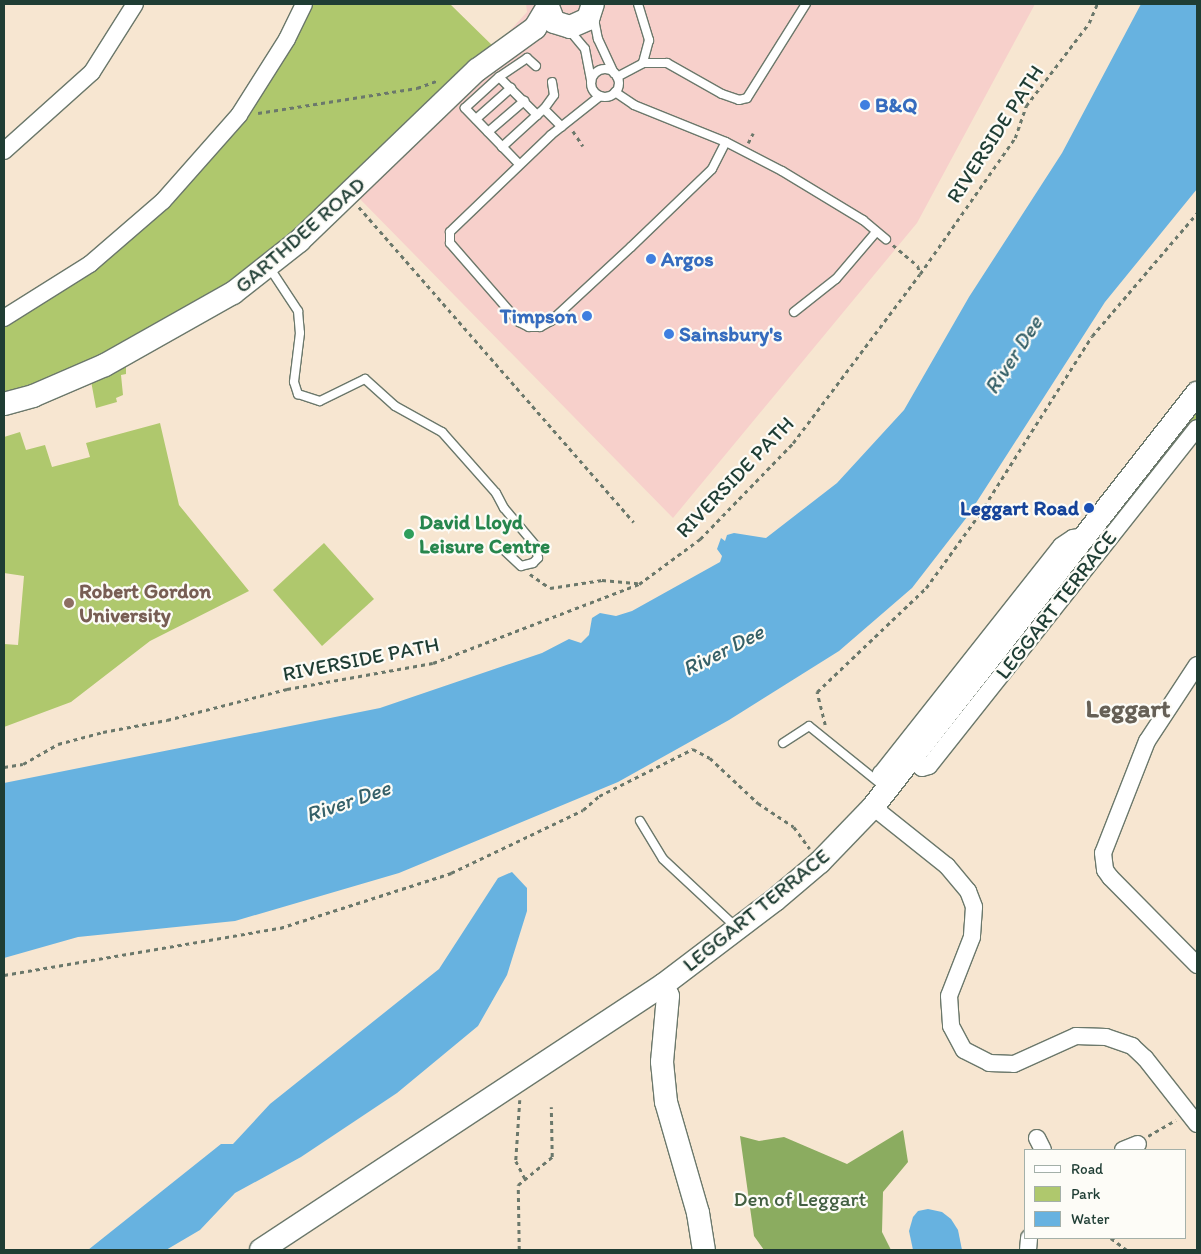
<!DOCTYPE html>
<html>
<head>
<meta charset="utf-8">
<style>
	body { margin:0 }
	#map { position:relative; width:1201px; height:1254px; overflow:hidden; background:#f7e6d1; font-family:Itim,sans-serif }
	div>[style] { position:absolute }
	.built>* { inset:0; background:#f7d0cb }
	.green>* { inset:0; background:#afc86d }
	.forest>* { inset:0; background:#8bac60 }
	.water>* { inset:0; background:#67b2e0 }
	.path>* { height:2.5px; margin-top:-1.25px; transform-origin:0; background:repeating-linear-gradient(90deg,#6b786b 0 4px,transparent 0 8px) }
	.roads { filter:drop-shadow(1px 0 #6b786b) drop-shadow(-1px 0 #6b786b) drop-shadow(0 1px #6b786b) drop-shadow(0 -1px #6b786b) }
	.lane>* { height:8px; margin:-4px; padding:0 4px; transform-origin:4px; border-radius:4px; background:#fff }
	.lane>.ring { margin:-4px; padding:0; box-sizing:content-box; background:none; border:8px solid #fff; border-radius:50% }
	.street>* { height:16px; margin:-8px; padding:0 8px; transform-origin:8px; border-radius:8px; background:#fff }
	.secondary>* { height:22px; margin:-11px; padding:0 11px; transform-origin:11px; border-radius:11px; background:#fff }
	.dots>* { width:14px; height:14px; translate:-50% -50%; box-sizing:border-box; border:2px solid #fdfcf7; border-radius:50% }
	span { translate:-50% -50%; white-space:nowrap; text-align:center; line-height:1.15; -webkit-text-stroke:4.5px #fdfcf7; paint-order:stroke }
	.shop-label { font-size:21px; color:#366cbe; font-weight:700 }
	.left { translate:0 -50%; text-align:left }
	.right { translate:-100% -50%; text-align:right }
	.street-label { font-size:21px; color:#1f3d34 }
	.transit-label { font-size:21px; color:#164399; font-weight:700 }
	.leisure-label { font-size:21px; color:#27864d; font-weight:700 }
	.education-label { font-size:21px; color:#785e54; font-weight:700 }
	.park-label { font-size:21px; color:#436042 }
	.water-label { font-size:22px; color:#356068; font-style:italic }
	.district-label { font-size:26px; color:#666056; font-weight:700 }
	.frame { position:absolute; inset:0; border:5px solid #1f3d34; pointer-events:none }
	.legend { position:absolute; left:1024px; top:1149px; width:162px; height:90px; box-sizing:border-box; background:#fdfcf7; border:1px solid #a4b0a9; margin:0; padding:6px 9px; list-style:none; font-size:15px; color:#1f3d34 }
	.legend li { display:flex; align-items:center; gap:10px; height:25px }
	.legend b { width:25px; border:1px solid #a4b0a9 }
</style>
</head>
<body>
<div id="map">
	<div class="built">
		<div style="clip-path:polygon(526px 4px,1035px 4px,917px 223px,673px 518px,358px 197px,527px 12px)"></div>
	</div>
	<div class="green">
		<div style="clip-path:polygon(304px 4px,450px 4px,500px 53px,233px 293px,4px 404px,4px 318px,62px 283px,212px 148px)"></div>
		<div style="clip-path:polygon(126px 365px,126px 374px,121px 375px,123px 395px,116px 398px,117px 402px,96px 408px,91px 381px)"></div>
		<div style="clip-path:polygon(1197px 410px,1197px 419px,929px 757px,925px 754px)"></div>
		<div style="clip-path:polygon(160px 423px,179px 505px,249px 591px,150px 641px,71px 702px,4px 727px,4px 644px,18px 645px,24px 576px,4px 573px,4px 437px,20px 432px,26px 450px,45px 445px,52px 467px,90px 457px,86px 443px)"></div>
		<div style="clip-path:polygon(324px 543px,374px 599px,322px 646px,273px 590px)"></div>
	</div>
	<div class="forest">
		<div style="clip-path:polygon(903px 1130px,908px 1162px,883px 1192px,882px 1232px,891px 1250px,764px 1250px,754px 1236px,740px 1136px,759px 1141px,784px 1137px,847px 1164px)"></div>
	</div>
	<div class="water">
		<div style="clip-path:polygon(1141px 4px,1197px 4px,1197px 189px,1105px 302px,967px 517px,912px 588px,839px 651px,729px 720px,618px 782px,399px 873px,235px 921px,78px 937px,4px 958px,4px 783px,380px 708px,542px 653px,569px 639px,581px 643px,589px 635px,592px 618px,600px 613px,616px 616px,632px 611px,720px 562px,722px 556px,717px 549px,721px 538px,725px 541px,727px 535px,734px 533px,766px 538px,837px 483px,904px 410px,969px 297px,1062px 153px)"></div>
		<div style="clip-path:polygon(512px 872px,527px 888px,527px 911px,507px 975px,478px 1026px,397px 1093px,301px 1157px,235px 1193px,200px 1230px,166px 1250px,88px 1250px,221px 1144px,233px 1144px,270px 1104px,439px 969px,498px 878px)"></div>
		<div style="clip-path:polygon(928px 1209px,942px 1212px,951px 1219px,958px 1230px,962px 1250px,913px 1250px,909px 1231px,913px 1217px,918px 1211px)"></div>
	</div>
	<div class="path">
		<div style="left:258px;top:113px;width:161px;rotate:-8.9deg"></div>
		<div style="left:417px;top:88px;width:23px;rotate:-20deg"></div>
		<div style="left:573px;top:131px;width:18px;rotate:56deg"></div>
		<div style="left:748px;top:143px;width:11px;rotate:-63deg"></div>
		<div style="left:359px;top:207px;width:418px;rotate:48.9deg"></div>
		<div style="left:893px;top:245px;width:33px;rotate:40deg"></div>
		<div style="left:918px;top:266px;width:8px;rotate:76deg"></div>
		<div style="left:530px;top:574px;width:24px;rotate:35deg"></div>
		<div style="left:550px;top:588px;width:53px;rotate:-8.7deg"></div>
		<div style="left:602px;top:580px;width:36px;rotate:5deg"></div>
		<div style="left:825px;top:725px;width:34px;rotate:-104deg"></div>
		<div style="left:817px;top:692px;width:151px;rotate:-43.7deg"></div>
		<div style="left:926px;top:588px;width:92px;rotate:-54.2deg"></div>
		<div style="left:980px;top:513px;width:209px;rotate:-57.7deg"></div>
		<div style="left:1092px;top:336px;width:162px;rotate:-49.5deg"></div>
		<div style="left:4px;top:767px;width:19px;rotate:-9deg"></div>
		<div style="left:23px;top:764px;width:40px;rotate:-29.7deg"></div>
		<div style="left:58px;top:744px;width:47px;rotate:-14.9deg"></div>
		<div style="left:103px;top:732px;width:65px;rotate:-10.6deg"></div>
		<div style="left:167px;top:720px;width:124px;rotate:-14.5deg"></div>
		<div style="left:287px;top:689px;width:148px;rotate:-10.1deg"></div>
		<div style="left:433px;top:663px;width:221px;rotate:-21deg"></div>
		<div style="left:639px;top:584px;width:76px;rotate:-36.4deg"></div>
		<div style="left:700px;top:539px;width:134px;rotate:-45.9deg"></div>
		<div style="left:793px;top:443px;width:211px;rotate:-53.1deg"></div>
		<div style="left:920px;top:274px;width:166px;rotate:-55.1deg"></div>
		<div style="left:1015px;top:138px;width:34px;rotate:-71deg"></div>
		<div style="left:1026px;top:106px;width:104px;rotate:-52.8deg"></div>
		<div style="left:1089px;top:23px;width:21px;rotate:-67deg"></div>
		<div style="left:4px;top:975px;width:280px;rotate:-9.7deg"></div>
		<div style="left:280px;top:928px;width:180px;rotate:-17.8deg"></div>
		<div style="left:451px;top:873px;width:146px;rotate:-25.5deg"></div>
		<div style="left:583px;top:810px;width:21px;rotate:-41deg"></div>
		<div style="left:599px;top:796px;width:105px;rotate:-26.6deg"></div>
		<div style="left:693px;top:749px;width:19px;rotate:28deg"></div>
		<div style="left:710px;top:758px;width:66px;rotate:43.2deg"></div>
		<div style="left:758px;top:803px;width:43px;rotate:33.7deg"></div>
		<div style="left:794px;top:827px;width:27px;rotate:54deg"></div>
		<div style="left:520px;top:1100px;width:61px;rotate:93.8deg"></div>
		<div style="left:516px;top:1161px;width:20px;rotate:63deg"></div>
		<div style="left:1148px;top:1136px;width:32px;rotate:-30deg"></div>
		<div style="left:1111px;top:1238px;width:20px;rotate:37deg"></div>
		<div style="left:519px;top:1250px;width:65px;rotate:-90.9deg"></div>
		<div style="left:518px;top:1185px;width:44px;rotate:-39.5deg"></div>
		<div style="left:552px;top:1157px;width:50px;rotate:-91.1deg"></div>
	</div>
	<div class="roads">
		<div class="lane">
			<div style="left:638px;top:4px;width:38px;rotate:73deg"></div>
			<div style="left:649px;top:40px;width:24px;rotate:105deg"></div>
			<div style="left:594px;top:19px;width:20px;rotate:79deg"></div>
			<div style="left:598px;top:39px;width:38px;rotate:65deg"></div>
			<div style="left:570px;top:31px;width:23px;rotate:50deg"></div>
			<div style="left:585px;top:49px;width:33px;rotate:79deg"></div>
			<div class="ring" style="left:591px;top:69px;width:20px;height:20px"></div>
			<div style="left:499px;top:77px;width:34px;rotate:-34deg"></div>
			<div style="left:527px;top:58px;width:12px;rotate:42deg"></div>
			<div style="left:617px;top:77px;width:30px;rotate:-28deg"></div>
			<div style="left:643px;top:63px;width:24px"></div>
			<div style="left:667px;top:63px;width:63px;rotate:29.4deg"></div>
			<div style="left:722px;top:94px;width:18px;rotate:19deg"></div>
			<div style="left:739px;top:100px;width:8px;rotate:-14deg"></div>
			<div style="left:747px;top:98px;width:111px;rotate:-57.9deg"></div>
			<div style="left:615px;top:92px;width:23px;rotate:34deg"></div>
			<div style="left:634px;top:105px;width:99px;rotate:21.9deg"></div>
			<div style="left:726px;top:142px;width:63px;rotate:27.4deg"></div>
			<div style="left:782px;top:171px;width:95px;rotate:31.2deg"></div>
			<div style="left:863px;top:220px;width:30px;rotate:40deg"></div>
			<div style="left:600px;top:96px;width:63px;rotate:141.5deg"></div>
			<div style="left:551px;top:135px;width:140px;rotate:136.2deg"></div>
			<div style="left:450px;top:232px;width:11px;rotate:90deg"></div>
			<div style="left:450px;top:243px;width:105px;rotate:48.9deg"></div>
			<div style="left:519px;top:322px;width:11px;rotate:27deg"></div>
			<div style="left:529px;top:327px;width:11px"></div>
			<div style="left:540px;top:327px;width:13px;rotate:-29deg"></div>
			<div style="left:551px;top:321px;width:109px;rotate:-42.8deg"></div>
			<div style="left:631px;top:247px;width:112px;rotate:-43.9deg"></div>
			<div style="left:712px;top:169px;width:30px;rotate:-63deg"></div>
			<div style="left:544px;top:109px;width:17px;rotate:-54deg"></div>
			<div style="left:554px;top:95px;width:13px;rotate:-99deg"></div>
			<div style="left:476px;top:119px;width:47px;rotate:-41.5deg"></div>
			<div style="left:488px;top:132px;width:48px;rotate:-40.7deg"></div>
			<div style="left:502px;top:147px;width:47px;rotate:-42.4deg"></div>
			<div style="left:519px;top:164px;width:78px;rotate:-134deg"></div>
			<div style="left:465px;top:108px;width:46px;rotate:-42.4deg"></div>
			<div style="left:499px;top:77px;width:54px;rotate:45deg"></div>
			<div style="left:537px;top:115px;width:9px;rotate:-41deg"></div>
			<div style="left:544px;top:109px;width:25px;rotate:45deg"></div>
			<div style="left:269px;top:267px;width:53px;rotate:56.6deg"></div>
			<div style="left:298px;top:311px;width:22px;rotate:85deg"></div>
			<div style="left:300px;top:333px;width:49px;rotate:97deg"></div>
			<div style="left:294px;top:382px;width:13px;rotate:72deg"></div>
			<div style="left:298px;top:394px;width:23px;rotate:18deg"></div>
			<div style="left:320px;top:401px;width:50px;rotate:-26.1deg"></div>
			<div style="left:365px;top:379px;width:40px;rotate:42deg"></div>
			<div style="left:395px;top:406px;width:54px;rotate:29deg"></div>
			<div style="left:442px;top:432px;width:81px;rotate:48.5deg"></div>
			<div style="left:496px;top:493px;width:17px;rotate:62deg"></div>
			<div style="left:504px;top:508px;width:50px;rotate:49.9deg"></div>
			<div style="left:536px;top:546px;width:12px;rotate:81deg"></div>
			<div style="left:538px;top:558px;width:7px;rotate:135deg"></div>
			<div style="left:533px;top:563px;width:12px;rotate:166deg"></div>
			<div style="left:521px;top:566px;width:23px;rotate:-137deg"></div>
			<div style="left:794px;top:312px;width:53px;rotate:-38.2deg"></div>
			<div style="left:836px;top:279px;width:62px;rotate:-49.6deg"></div>
			<div style="left:783px;top:743px;width:31px;rotate:-33deg"></div>
			<div style="left:809px;top:726px;width:94px;rotate:38.9deg"></div>
			<div style="left:640px;top:821px;width:44px;rotate:58.8deg"></div>
			<div style="left:663px;top:859px;width:101px;rotate:43deg"></div>
		</div>
		<div class="street">
			<div style="left:4px;top:151px;width:118px;rotate:-41.9deg"></div>
			<div style="left:92px;top:72px;width:80px;rotate:-57.7deg"></div>
			<div style="left:4px;top:318px;width:102px;rotate:-32.1deg"></div>
			<div style="left:90px;top:264px;width:96px;rotate:-40.8deg"></div>
			<div style="left:163px;top:201px;width:115px;rotate:-48.5deg"></div>
			<div style="left:239px;top:115px;width:90px;rotate:-57.7deg"></div>
			<div style="left:287px;top:39px;width:39px;rotate:-64deg"></div>
			<div style="left:1197px;top:665px;width:91px;rotate:123.3deg"></div>
			<div style="left:1147px;top:741px;width:120px;rotate:111.4deg"></div>
			<div style="left:1103px;top:853px;width:17px;rotate:83deg"></div>
			<div style="left:1105px;top:870px;width:9px;rotate:54deg"></div>
			<div style="left:1110px;top:877px;width:124px;rotate:45.3deg"></div>
			<div style="left:912px;top:759px;width:13px;rotate:42deg"></div>
			<div style="left:922px;top:768px;width:7px;rotate:-16deg"></div>
			<div style="left:929px;top:766px;width:431px;rotate:-51.6deg"></div>
			<div style="left:888px;top:789px;width:17px;rotate:-115deg"></div>
			<div style="left:881px;top:774px;width:290px;rotate:-51.7deg"></div>
			<div style="left:1061px;top:546px;width:14px;rotate:-34deg"></div>
			<div style="left:1073px;top:538px;width:13px;rotate:-9deg"></div>
			<div style="left:873px;top:807px;width:95px;rotate:38.6deg"></div>
			<div style="left:947px;top:866px;width:33px;rotate:50deg"></div>
			<div style="left:968px;top:891px;width:17px;rotate:69deg"></div>
			<div style="left:974px;top:907px;width:30px;rotate:94deg"></div>
			<div style="left:972px;top:937px;width:63px;rotate:111.3deg"></div>
			<div style="left:949px;top:996px;width:30px;rotate:86deg"></div>
			<div style="left:951px;top:1026px;width:27px;rotate:62deg"></div>
			<div style="left:964px;top:1050px;width:28px;rotate:27deg"></div>
			<div style="left:989px;top:1063px;width:25px;rotate:2deg"></div>
			<div style="left:1014px;top:1064px;width:68px;rotate:-24.3deg"></div>
			<div style="left:1076px;top:1036px;width:30px;rotate:2deg"></div>
			<div style="left:1106px;top:1037px;width:28px;rotate:19deg"></div>
			<div style="left:1132px;top:1046px;width:18px;rotate:43deg"></div>
			<div style="left:1145px;top:1058px;width:84px;rotate:51.8deg"></div>
			<div style="left:1037px;top:1138px;width:13px;rotate:63deg"></div>
			<div style="left:1123px;top:1150px;width:16px;rotate:-22deg"></div>
			<div style="left:1028px;top:1250px;width:12px;rotate:-85deg"></div>
		</div>
		<div class="secondary">
			<div style="left:547px;top:4px;width:19px;rotate:69deg"></div>
			<div style="left:554px;top:22px;width:17px;rotate:17deg"></div>
			<div style="left:570px;top:27px;width:20px;rotate:-24deg"></div>
			<div style="left:588px;top:19px;width:16px;rotate:-72deg"></div>
			<div style="left:4px;top:404px;width:30px;rotate:-15deg"></div>
			<div style="left:33px;top:396px;width:78px;rotate:-23.3deg"></div>
			<div style="left:105px;top:365px;width:147px;rotate:-29.4deg"></div>
			<div style="left:233px;top:293px;width:84px;rotate:-38.2deg"></div>
			<div style="left:299px;top:241px;width:247px;rotate:-43.9deg"></div>
			<div style="left:477px;top:70px;width:72px;rotate:-35.9deg"></div>
			<div style="left:535px;top:28px;width:23px;rotate:-59deg"></div>
			<div style="left:663px;top:985px;width:12px;rotate:66deg"></div>
			<div style="left:668px;top:996px;width:66px;rotate:95.2deg"></div>
			<div style="left:662px;top:1062px;width:40px;rotate:84.3deg"></div>
			<div style="left:666px;top:1102px;width:116px;rotate:73.9deg"></div>
			<div style="left:698px;top:1213px;width:37px;rotate:81deg"></div>
			<div style="left:261px;top:1250px;width:481px;rotate:-33.4deg"></div>
			<div style="left:663px;top:985px;width:141px;rotate:-37.2deg"></div>
			<div style="left:775px;top:900px;width:59px;rotate:-40.2deg"></div>
			<div style="left:820px;top:862px;width:76px;rotate:-46.1deg"></div>
			<div style="left:873px;top:807px;width:526px;rotate:-51.95deg"></div>
		</div>
	</div>
	<div class="dots">
		<div style="left:865px;top:105px;background:#3f7fe0"></div>
		<div style="left:651px;top:259px;background:#3f7fe0"></div>
		<div style="left:587px;top:316px;background:#3f7fe0"></div>
		<div style="left:669px;top:334px;background:#3f7fe0"></div>
		<div style="left:1089px;top:508px;background:#1a4fb4"></div>
		<div style="left:409px;top:534px;background:#2e9e5b"></div>
		<div style="left:69px;top:603px;background:#8d6e63"></div>
	</div>
	<div class="shop-label">
		<span class="left" style="left:875px;top:105px">B&amp;Q</span>
		<span class="left" style="left:661px;top:259px">Argos</span>
		<span class="right" style="left:577px;top:316px">Timpson</span>
		<span class="left" style="left:679px;top:334px">Sainsbury's</span>
	</div>
	<div class="street-label">
		<span style="left:995px;top:134px;rotate:-57deg">RIVERSIDE PATH</span>
		<span style="left:300px;top:235px;rotate:-41deg">GARTHDEE ROAD</span>
		<span style="left:735px;top:477px;rotate:-46deg">RIVERSIDE PATH</span>
		<span style="left:1056px;top:605px;rotate:-52deg">LEGGART TERRACE</span>
		<span style="left:361px;top:659px;rotate:-11deg">RIVERSIDE PATH</span>
		<span style="left:756px;top:910px;rotate:-39deg">LEGGART TERRACE</span>
	</div>
	<div class="transit-label">
		<span class="right" style="left:1079px;top:508px">Leggart Road</span>
	</div>
	<div class="leisure-label">
		<span class="left" style="left:419px;top:534px">David Lloyd<br>Leisure Centre</span>
	</div>
	<div class="education-label">
		<span class="left" style="left:79px;top:603px">Robert Gordon<br>University</span>
	</div>
	<div class="park-label">
		<span style="left:800px;top:1199px">Den of Leggart</span>
	</div>
	<div class="water-label">
		<span style="left:1013px;top:355px;rotate:-57deg">River Dee</span>
		<span style="left:723px;top:650px;rotate:-27deg">River Dee</span>
		<span style="left:348px;top:801px;rotate:-19deg">River Dee</span>
	</div>
	<div class="district-label">
		<span style="left:1128px;top:709px">Leggart</span>
	</div>
	<div class="frame"></div>
	<ul class="legend">
	<li><b style="height:6px;background:#fff"></b>Road</li>
	<li><b style="height:14px;background:#afc86d"></b>Park</li>
	<li><b style="height:14px;background:#67b2e0"></b>Water</li>
	</ul>
</div>
</body>
</html>
